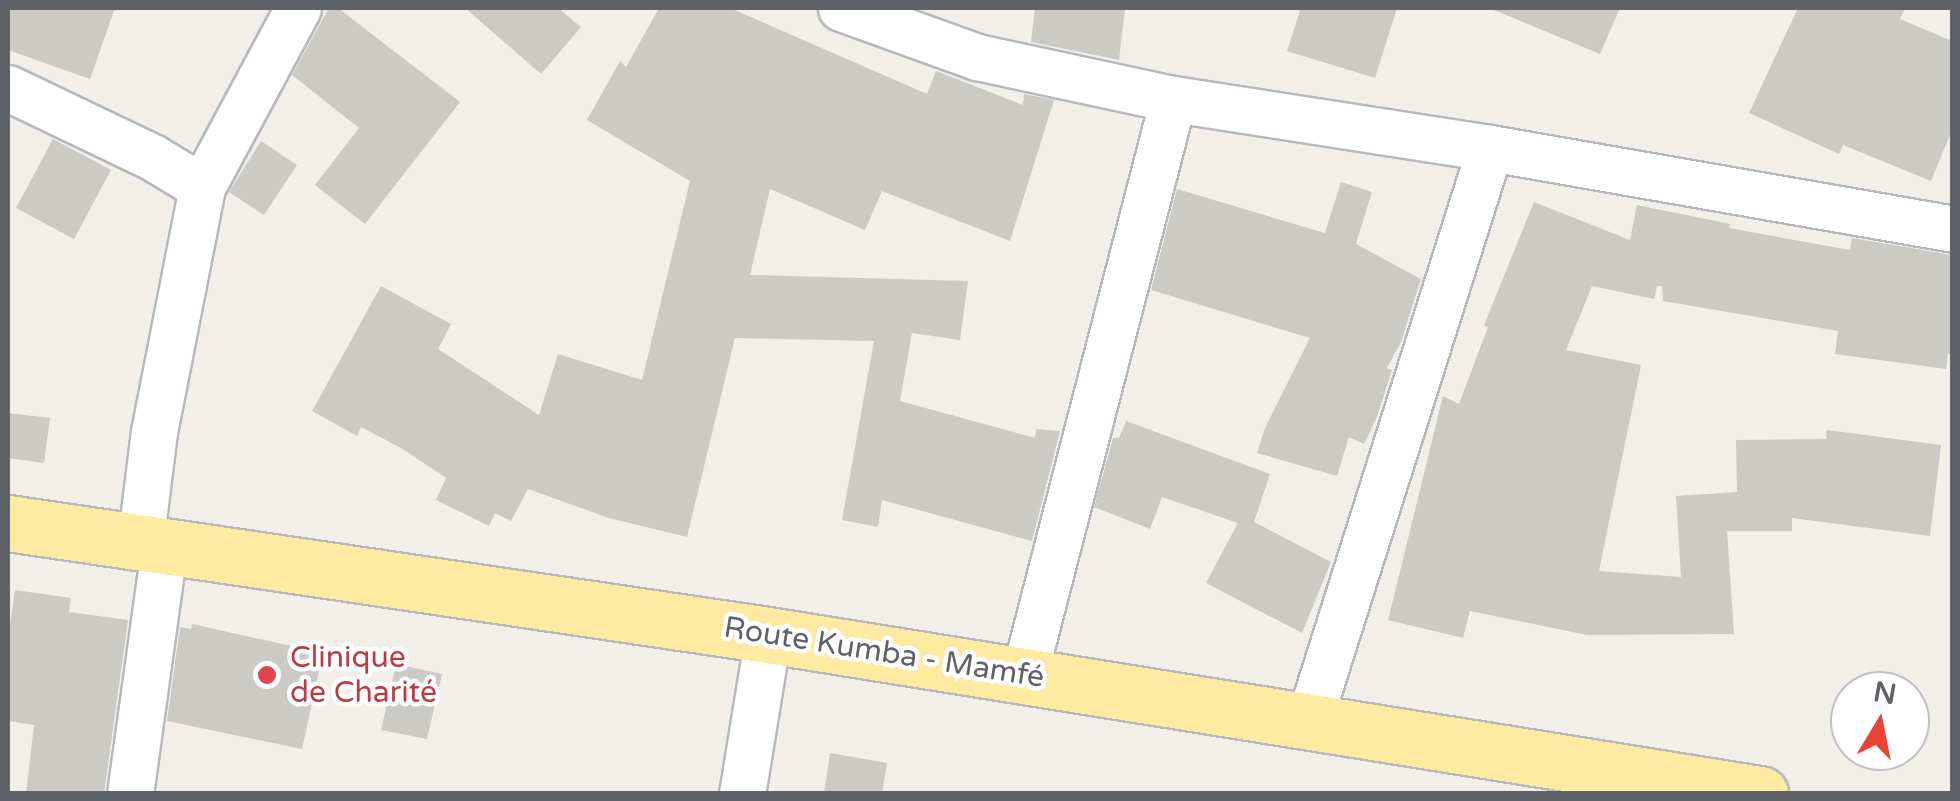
<!DOCTYPE html>
<html>
<head>
<meta charset="utf-8">
<style>
	body { margin:0 }
	#map { position:relative; width:1960px; height:801px; overflow:hidden; background:#f1efe8; font-family:"Varela Round",sans-serif }
	div>[style] { position:absolute }
	.building>* { inset:0; background:#cccac5 }
	.roads { filter:drop-shadow(2px 0 #b5b8bc) drop-shadow(-2px 0 #b5b8bc) drop-shadow(0 2px #b5b8bc) drop-shadow(0 -2px #b5b8bc) }
	.minor>* { height:45px; margin:-22.5px; padding:0 22.5px; transform-origin:22.5px; border-radius:22.5px; background:#fff }
	.trunk>* { height:55px; margin:-27.5px; padding:0 27.5px; transform-origin:27.5px; border-radius:27.5px; background:#feeaa1 }
	.dots>* { width:28px; height:28px; translate:-50% -50%; box-sizing:border-box; border:5px solid #fff; border-radius:50% }
	span { translate:-50% -50%; white-space:nowrap; text-align:center; line-height:1.15; -webkit-text-stroke:9px #fff; paint-order:stroke }
	.street-label { font-size:30px; color:#5f6368 }
	.health-label { font-size:30px; color:#be3a42 }
	.left { translate:0 -50%; text-align:left }
	.frame { position:absolute; inset:0; border:10px solid #5f6368; pointer-events:none }
	.north { position:absolute; left:1830px; top:671px; width:100px; height:100px; box-sizing:border-box; background:#fff; border:2px solid #bfc1c3; border-radius:50%; rotate:10deg; font-size:28px; font-weight:700; line-height:40px; text-align:center; color:#5f6368 }
	.north::after { content:''; display:block; margin:auto; width:35px; height:45px; background:#ea4335; clip-path:polygon(50% 0,100% 100%,50% 72%,0 100%) }
</style>
</head>
<body>
<div id="map">
	<div class="building">
		<div style="clip-path:polygon(8px 8px,115px 8px,90px 79px,8px 50px)"></div>
		<div style="clip-path:polygon(329px 8px,338px 8px,460px 102px,365px 224px,315px 185px,359px 128px,292px 75px)"></div>
		<div style="clip-path:polygon(465px 8px,558px 8px,581px 27px,541px 74px)"></div>
		<div style="clip-path:polygon(659px 8px,730px 8px,927px 94px,936px 71px,1023px 105px,1024px 94px,1054px 100px,1010px 241px,882px 191px,865px 230px,770px 189px,750px 275px,968px 281px,960px 340px,912px 333px,900px 401px,1035px 438px,1036px 429px,1060px 431px,1032px 541px,882px 500px,878px 527px,842px 520px,874px 341px,735px 338px,687px 537px,609px 518px,528px 489px,511px 521px,495px 513px,489px 526px,436px 500px,446px 478px,401px 448px,361px 427px,357px 436px,312px 411px,381px 286px,451px 324px,438px 349px,539px 415px,558px 354px,642px 380px,690px 181px,587px 120px,620px 61px,626px 67px)"></div>
		<div style="clip-path:polygon(1035px 8px,1125px 8px,1119px 60px,1031px 42px)"></div>
		<div style="clip-path:polygon(1301px 8px,1397px 8px,1375px 78px,1287px 51px)"></div>
		<div style="clip-path:polygon(1489px 8px,1620px 8px,1600px 54px)"></div>
		<div style="clip-path:polygon(1798px 8px,1905px 8px,1900px 19px,1952px 41px,1952px 130px,1931px 181px,1843px 145px,1839px 154px,1749px 113px)"></div>
		<div style="clip-path:polygon(53px 139px,111px 170px,74px 239px,16px 208px)"></div>
		<div style="clip-path:polygon(261px 141px,297px 165px,264px 215px,229px 192px)"></div>
		<div style="clip-path:polygon(1341px 182px,1372px 192px,1356px 244px,1421px 279px,1401px 342px,1387px 368px,1392px 370px,1377px 417px,1364px 444px,1349px 437px,1337px 476px,1257px 453px,1265px 428px,1310px 338px,1151px 290px,1177px 189px,1325px 233px)"></div>
		<div style="clip-path:polygon(1534px 202px,1630px 240px,1637px 205px,1730px 224px,1729px 228px,1850px 250px,1852px 238px,1952px 255px,1952px 354px,1948px 354px,1946px 369px,1835px 354px,1838px 331px,1663px 301px,1662px 286px,1657px 286px,1654px 299px,1592px 286px,1566px 350px,1641px 365px,1599px 571px,1681px 577px,1676px 496px,1737px 492px,1736px 440px,1826px 439px,1827px 430px,1941px 445px,1930px 536px,1792px 518px,1792px 531px,1727px 531px,1734px 634px,1587px 635px,1470px 611px,1463px 638px,1388px 620px,1443px 396px,1459px 404px,1488px 327px,1484px 325px)"></div>
		<div style="clip-path:polygon(8px 413px,50px 418px,44px 463px,8px 458px)"></div>
		<div style="clip-path:polygon(1126px 421px,1270px 474px,1254px 522px,1331px 562px,1302px 633px,1206px 583px,1238px 523px,1162px 497px,1150px 529px,1094px 507px,1113px 438px,1119px 438px)"></div>
		<div style="clip-path:polygon(15px 590px,71px 598px,69px 612px,128px 620px,104px 794px,26px 794px,34px 725px,8px 721px,8px 639px)"></div>
		<div style="clip-path:polygon(192px 624px,323px 653px,302px 749px,167px 721px,180px 627px,191px 629px)"></div>
		<div style="clip-path:polygon(396px 664px,442px 674px,427px 739px,381px 730px)"></div>
		<div style="clip-path:polygon(830px 753px,887px 763px,882px 794px,824px 794px)"></div>
	</div>
	<div class="roads">
		<div class="minor">
			<div style="left:841px;top:8px;width:145px;rotate:19.8deg"></div>
			<div style="left:977px;top:57px;width:200px;rotate:12.1deg"></div>
			<div style="left:1173px;top:99px;width:321px;rotate:8.8deg"></div>
			<div style="left:1490px;top:148px;width:469px;rotate:9.9deg"></div>
			<div style="left:8px;top:88px;width:160px;rotate:25.6deg"></div>
			<div style="left:152px;top:157px;width:58px;rotate:31deg"></div>
			<div style="left:140px;top:544px;width:113px;rotate:-82.9deg"></div>
			<div style="left:154px;top:432px;width:250px;rotate:-78.9deg"></div>
			<div style="left:202px;top:187px;width:203px;rotate:-61.8deg"></div>
			<div style="left:1024px;top:675px;width:595px;rotate:-75.5deg"></div>
			<div style="left:1309px;top:720px;width:600px;rotate:-72.44deg"></div>
			<div style="left:130px;top:794px;width:248px;rotate:-82.1deg"></div>
			<div style="left:742px;top:794px;width:161px;rotate:-80.7deg"></div>
		</div>
		<div class="trunk">
			<div style="left:8px;top:523px;width:768px;rotate:8.38deg"></div>
			<div style="left:768px;top:635px;width:1005px;rotate:9.11deg"></div>
		</div>
	</div>
	<div class="dots">
		<div style="left:267px;top:675px;background:#e0444e"></div>
	</div>
	<div class="street-label">
		<span style="left:884px;top:653px;rotate:9deg">Route Kumba - Mamfé</span>
	</div>
	<div class="health-label">
		<span class="left" style="left:290px;top:675px">Clinique<br>de Charité</span>
	</div>
	<div class="frame"></div>
	<div class="north">N</div>
</div>
</body>
</html>
